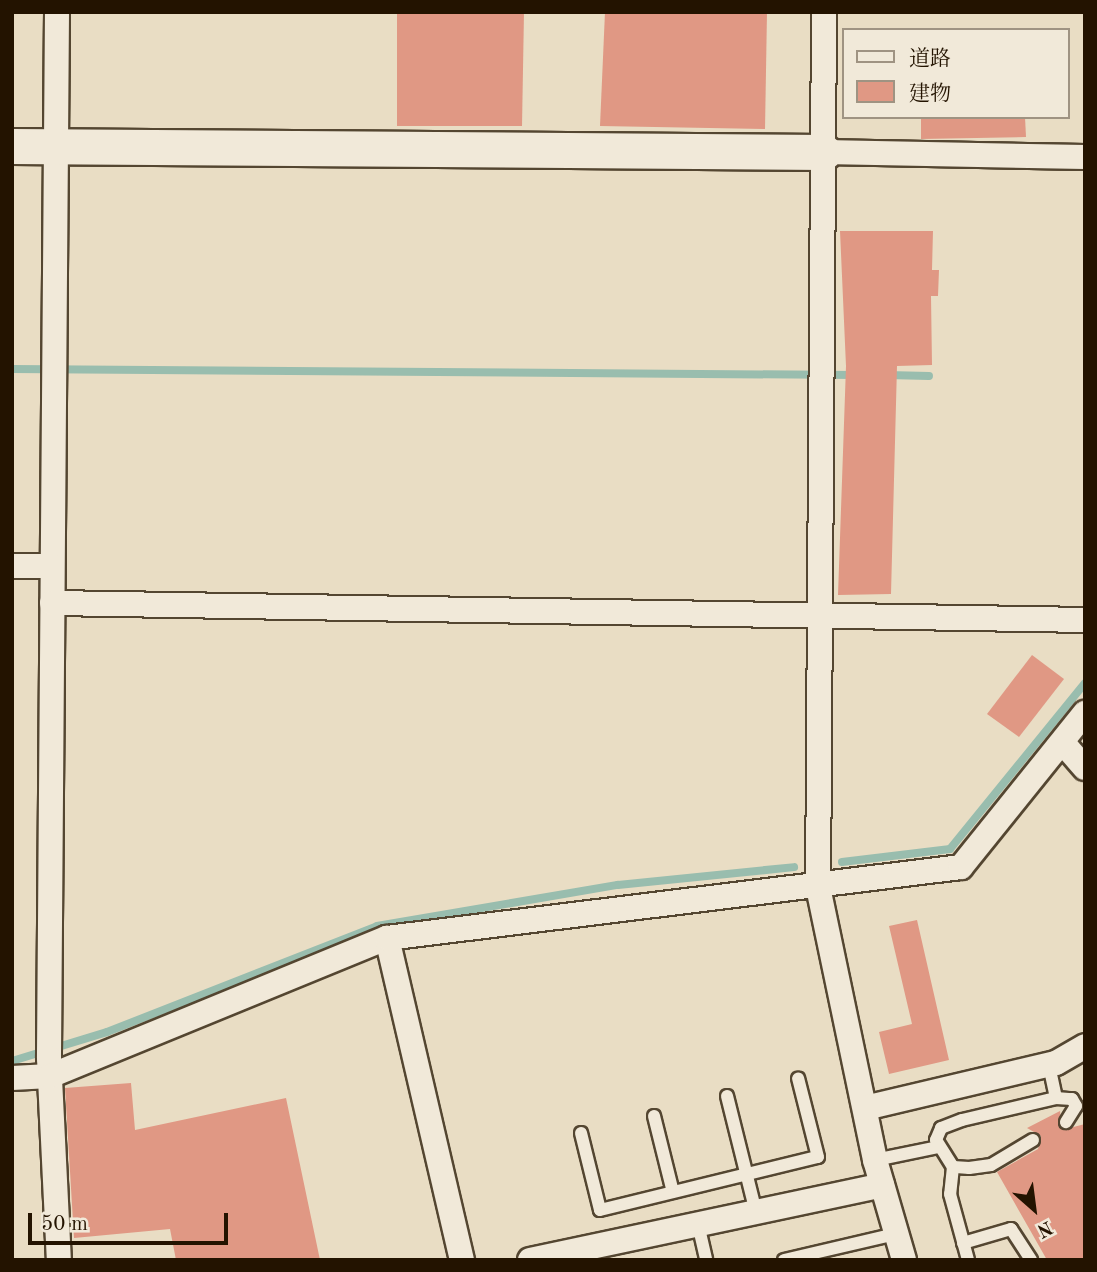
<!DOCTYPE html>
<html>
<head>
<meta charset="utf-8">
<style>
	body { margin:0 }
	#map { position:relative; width:1097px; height:1272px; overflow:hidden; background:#e9ddc4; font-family:"Old Standard TT","Noto Serif JP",serif }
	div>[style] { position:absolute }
	.stream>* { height:8px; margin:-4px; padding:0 4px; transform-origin:4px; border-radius:4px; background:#99bdae }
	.building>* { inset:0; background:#e09884 }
	.roads { filter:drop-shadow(2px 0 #544631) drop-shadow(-2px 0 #544631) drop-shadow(0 2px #544631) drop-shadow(0 -2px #544631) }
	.lane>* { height:12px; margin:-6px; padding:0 6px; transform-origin:6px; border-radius:6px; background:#f1e9d9 }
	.street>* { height:24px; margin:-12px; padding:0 12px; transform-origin:12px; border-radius:12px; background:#f1e9d9 }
	.secondary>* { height:35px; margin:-17.5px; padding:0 17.5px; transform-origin:17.5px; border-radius:17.5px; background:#f1e9d9 }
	span { translate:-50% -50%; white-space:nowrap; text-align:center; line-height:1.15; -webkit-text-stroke:7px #f1e9d9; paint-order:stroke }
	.frame { position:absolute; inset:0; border:14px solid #231300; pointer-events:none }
	.legend { position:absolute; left:842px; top:28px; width:228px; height:91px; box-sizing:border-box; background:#f1e9d9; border:2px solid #9f9382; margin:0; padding:9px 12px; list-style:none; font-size:21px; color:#231300 }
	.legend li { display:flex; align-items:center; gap:14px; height:35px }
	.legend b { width:35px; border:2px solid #9f9382 }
	.north { position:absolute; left:999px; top:1174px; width:70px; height:70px; -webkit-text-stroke:5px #f1e9d9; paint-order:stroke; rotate:152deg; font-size:19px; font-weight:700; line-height:28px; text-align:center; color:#231300 }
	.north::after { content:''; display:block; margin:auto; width:24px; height:32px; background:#231300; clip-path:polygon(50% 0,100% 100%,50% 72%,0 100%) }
	.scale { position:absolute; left:28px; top:1213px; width:200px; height:32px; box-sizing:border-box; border:4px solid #231300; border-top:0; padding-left:9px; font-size:21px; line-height:24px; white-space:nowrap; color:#231300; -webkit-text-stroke:5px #f1e9d9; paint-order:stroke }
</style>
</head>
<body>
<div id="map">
	<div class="stream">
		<div style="left:12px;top:369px;width:844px;rotate:0.41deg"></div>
		<div style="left:887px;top:375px;width:42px;rotate:1.4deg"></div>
		<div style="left:842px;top:862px;width:109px;rotate:-6.9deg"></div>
		<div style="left:950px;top:849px;width:214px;rotate:-50.9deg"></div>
		<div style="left:12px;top:1061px;width:99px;rotate:-17deg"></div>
		<div style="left:107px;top:1032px;width:290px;rotate:-21.4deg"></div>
		<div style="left:377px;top:926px;width:244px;rotate:-9.7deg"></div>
		<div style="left:618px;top:885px;width:177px;rotate:-5.8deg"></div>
	</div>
	<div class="building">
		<div style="clip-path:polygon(397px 12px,524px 12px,522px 126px,397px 126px)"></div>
		<div style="clip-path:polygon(605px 12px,767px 12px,765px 129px,600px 126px)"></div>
		<div style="clip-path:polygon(921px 117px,1025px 117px,1026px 137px,921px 139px)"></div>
		<div style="clip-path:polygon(840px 231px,933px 231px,932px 270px,939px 270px,938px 296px,931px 296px,932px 365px,897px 366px,891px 594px,838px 595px,846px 366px)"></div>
		<div style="clip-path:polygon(1032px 655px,1064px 679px,1019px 737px,987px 714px)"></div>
		<div style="clip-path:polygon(917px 920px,949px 1060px,889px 1074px,879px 1032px,912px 1024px,889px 926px)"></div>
		<div style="clip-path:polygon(131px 1083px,135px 1130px,286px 1098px,320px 1260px,176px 1260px,170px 1229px,74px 1238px,65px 1088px)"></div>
		<div style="clip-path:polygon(1060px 1111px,1062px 1130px,1085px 1124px,1085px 1260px,1047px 1260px,997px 1172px,1038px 1149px,1041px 1136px,1027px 1128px)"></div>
	</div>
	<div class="roads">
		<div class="lane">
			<div style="left:727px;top:1096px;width:120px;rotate:76deg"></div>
			<div style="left:1056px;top:1098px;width:16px;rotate:4deg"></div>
			<div style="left:1072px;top:1099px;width:8px;rotate:60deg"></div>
			<div style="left:1076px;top:1106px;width:19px;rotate:122deg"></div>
			<div style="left:654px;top:1116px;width:78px;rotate:76deg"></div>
			<div style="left:581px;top:1133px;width:79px;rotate:76.1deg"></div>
			<div style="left:600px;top:1210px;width:224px;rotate:-13.7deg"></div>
			<div style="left:818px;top:1157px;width:81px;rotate:-104.2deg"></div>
			<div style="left:1033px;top:1140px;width:49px;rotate:149.2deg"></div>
			<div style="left:991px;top:1165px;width:22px;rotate:172deg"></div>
			<div style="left:969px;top:1168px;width:16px;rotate:-176deg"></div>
			<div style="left:953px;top:1167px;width:32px;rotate:-122deg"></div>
			<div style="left:936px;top:1140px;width:13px;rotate:-67deg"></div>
			<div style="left:941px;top:1128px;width:22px;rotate:-21deg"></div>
			<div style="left:962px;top:1120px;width:97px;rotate:-13.2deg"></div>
			<div style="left:1056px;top:1098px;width:34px;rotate:-102deg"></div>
			<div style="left:875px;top:1160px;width:64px;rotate:-11.7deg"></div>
			<div style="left:953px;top:1167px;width:27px;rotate:96deg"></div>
			<div style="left:950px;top:1194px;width:68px;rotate:74.7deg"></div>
			<div style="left:698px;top:1224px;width:37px;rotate:77deg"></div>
			<div style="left:963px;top:1243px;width:50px;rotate:-16.3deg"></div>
			<div style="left:1011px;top:1229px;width:37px;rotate:57deg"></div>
			<div style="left:784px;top:1260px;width:115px;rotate:-13.1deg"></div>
		</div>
		<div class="street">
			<div style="left:57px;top:12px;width:1046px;rotate:90.44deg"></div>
			<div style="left:49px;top:1058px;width:202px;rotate:87.2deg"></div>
			<div style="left:824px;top:12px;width:875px;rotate:90.39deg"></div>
			<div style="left:818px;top:887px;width:279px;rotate:78.2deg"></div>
			<div style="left:875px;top:1160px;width:104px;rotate:73.8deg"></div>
			<div style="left:824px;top:152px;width:261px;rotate:1.1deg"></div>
			<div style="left:12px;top:566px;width:40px"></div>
			<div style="left:52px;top:603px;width:1033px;rotate:0.94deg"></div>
			<div style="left:1063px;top:743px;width:33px;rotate:49deg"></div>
			<div style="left:387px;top:938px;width:331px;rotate:76.9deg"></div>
			<div style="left:12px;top:1078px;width:38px;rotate:-3deg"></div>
			<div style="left:50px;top:1076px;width:364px;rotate:-22.3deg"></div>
			<div style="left:387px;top:938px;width:578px;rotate:-7.05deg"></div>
			<div style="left:961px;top:867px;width:198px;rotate:-51.2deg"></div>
			<div style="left:865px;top:1108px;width:196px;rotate:-13.3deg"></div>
			<div style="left:1056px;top:1063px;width:34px;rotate:-30deg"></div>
			<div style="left:530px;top:1260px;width:360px;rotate:-12deg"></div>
		</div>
		<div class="secondary">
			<div style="left:12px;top:146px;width:812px;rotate:0.42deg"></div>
		</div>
	</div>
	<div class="frame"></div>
	<ul class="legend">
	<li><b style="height:9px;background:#f1e9d9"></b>道路</li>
	<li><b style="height:19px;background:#e09884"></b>建物</li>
	</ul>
	<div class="north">N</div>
	<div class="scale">50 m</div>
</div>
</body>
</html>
